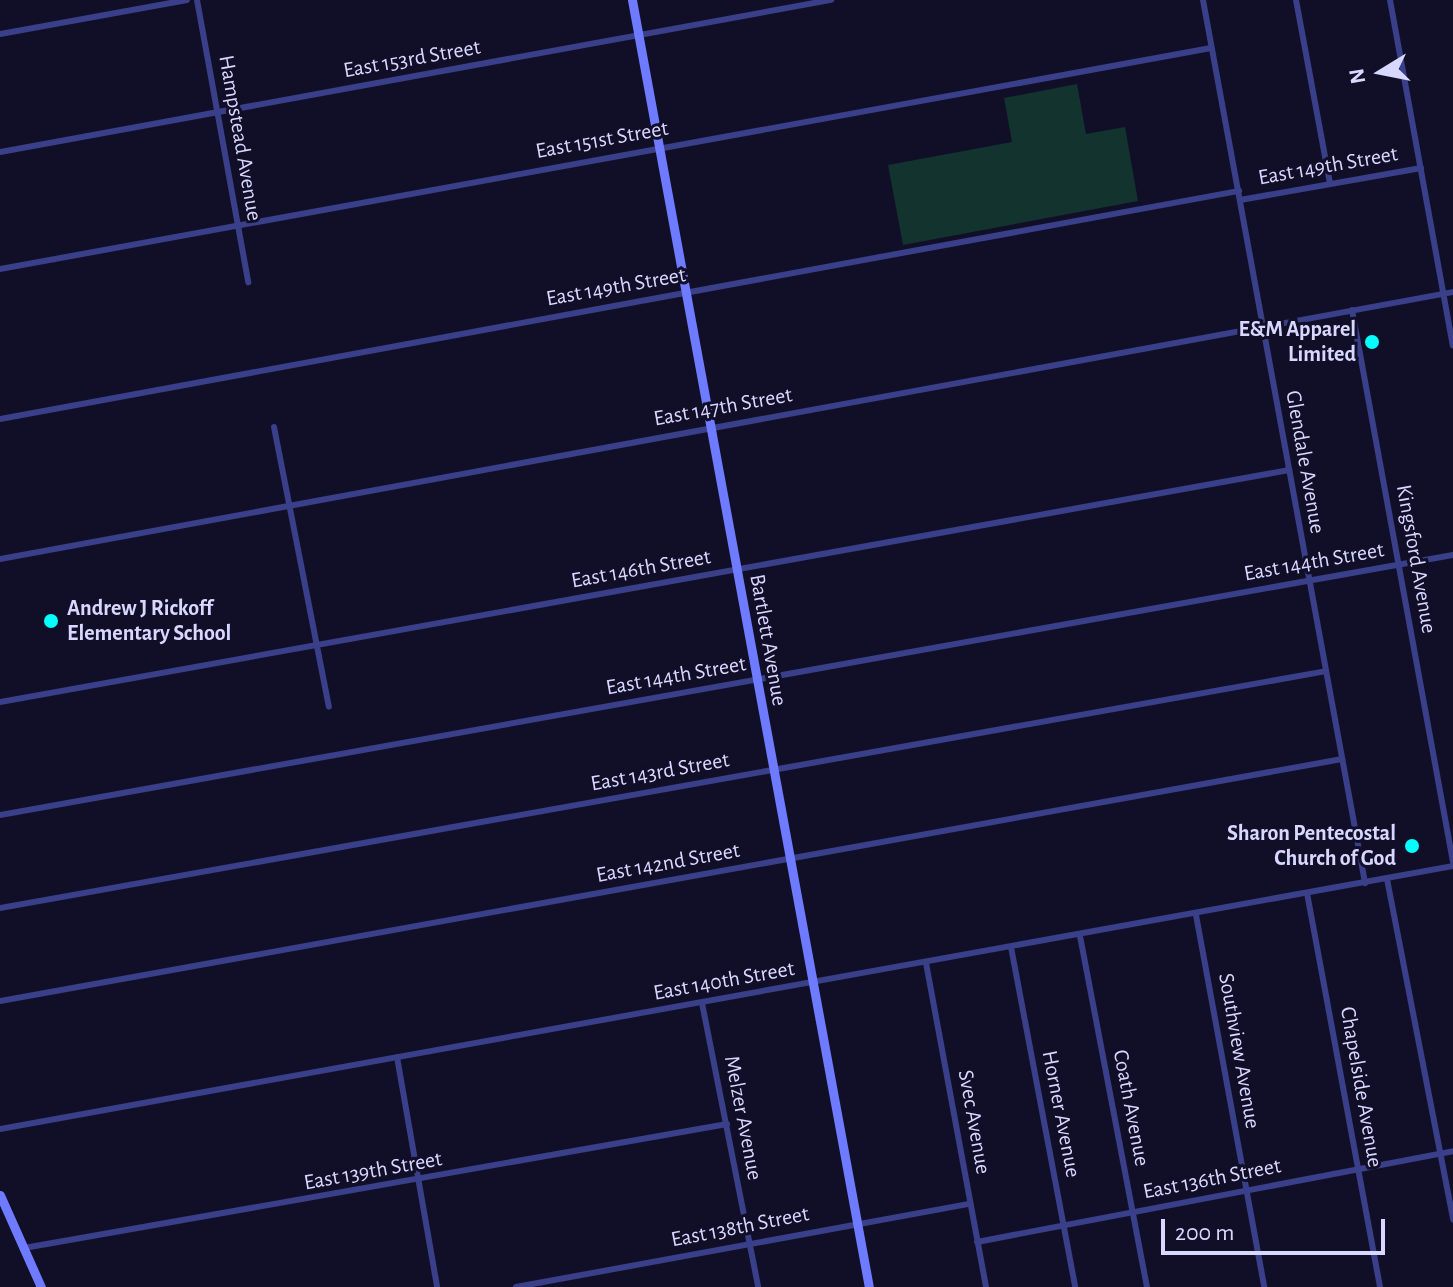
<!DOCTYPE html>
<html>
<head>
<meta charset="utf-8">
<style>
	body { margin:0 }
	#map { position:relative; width:1453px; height:1287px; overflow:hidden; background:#110f28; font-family:"Alegreya Sans",sans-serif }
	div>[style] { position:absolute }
	.green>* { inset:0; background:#12332e }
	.street>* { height:6px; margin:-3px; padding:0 3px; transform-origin:3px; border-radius:3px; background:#393f88 }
	.secondary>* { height:9px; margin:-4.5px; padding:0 4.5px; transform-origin:4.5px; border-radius:4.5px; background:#6e7aff }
	.dots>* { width:22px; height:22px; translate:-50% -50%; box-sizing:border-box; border:4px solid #110f28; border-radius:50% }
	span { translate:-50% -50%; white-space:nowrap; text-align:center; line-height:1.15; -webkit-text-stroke:6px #110f28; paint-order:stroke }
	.street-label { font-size:22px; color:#d7d7ff }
	.poi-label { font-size:22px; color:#d7d7ff; font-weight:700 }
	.right { translate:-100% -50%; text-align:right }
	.left { translate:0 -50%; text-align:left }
	.north { position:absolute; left:1341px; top:32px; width:80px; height:80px; -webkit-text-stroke:6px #110f28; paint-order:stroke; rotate:260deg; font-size:22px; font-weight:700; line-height:32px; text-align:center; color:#d7d7ff }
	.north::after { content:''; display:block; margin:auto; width:28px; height:36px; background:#d7d7ff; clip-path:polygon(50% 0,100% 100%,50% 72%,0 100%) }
	.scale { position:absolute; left:1161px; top:1219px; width:224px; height:36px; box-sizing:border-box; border:4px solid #d7d7ff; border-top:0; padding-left:10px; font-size:24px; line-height:28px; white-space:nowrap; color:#d7d7ff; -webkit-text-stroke:6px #110f28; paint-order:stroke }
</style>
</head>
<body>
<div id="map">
	<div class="green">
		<div style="clip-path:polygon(1077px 84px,1086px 134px,1125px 127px,1138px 201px,903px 245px,888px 165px,1012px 142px,1004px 98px)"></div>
	</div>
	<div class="street">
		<div style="left:197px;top:0;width:287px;rotate:79.7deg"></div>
		<div style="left:1203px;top:0;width:898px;rotate:79.6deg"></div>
		<div style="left:1296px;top:0;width:187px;rotate:79.5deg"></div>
		<div style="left:1390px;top:0;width:351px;rotate:79.7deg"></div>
		<div style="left:0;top:34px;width:190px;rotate:-10.3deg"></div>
		<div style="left:0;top:152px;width:845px;rotate:-10.37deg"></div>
		<div style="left:1240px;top:200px;width:184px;rotate:-10deg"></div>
		<div style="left:0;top:269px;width:1231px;rotate:-10.34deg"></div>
		<div style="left:1352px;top:310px;width:561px;rotate:79.63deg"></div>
		<div style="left:0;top:419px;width:1260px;rotate:-10.43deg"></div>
		<div style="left:274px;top:427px;width:285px;rotate:78.9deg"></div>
		<div style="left:0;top:559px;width:1477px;rotate:-10.41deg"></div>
		<div style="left:0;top:702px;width:1310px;rotate:-10.2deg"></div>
		<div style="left:0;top:815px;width:1476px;rotate:-10.15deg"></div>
		<div style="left:1387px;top:879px;width:347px;rotate:79deg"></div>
		<div style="left:1307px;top:893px;width:401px;rotate:79.5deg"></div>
		<div style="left:0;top:908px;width:1347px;rotate:-10.13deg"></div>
		<div style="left:1196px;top:915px;width:378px;rotate:79.6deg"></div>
		<div style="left:1080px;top:936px;width:357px;rotate:79.2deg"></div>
		<div style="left:1011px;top:947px;width:346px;rotate:79.3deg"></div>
		<div style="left:926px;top:963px;width:330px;rotate:79.5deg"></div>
		<div style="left:0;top:1001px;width:1364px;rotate:-10.22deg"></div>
		<div style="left:702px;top:1003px;width:289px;rotate:78.8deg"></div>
		<div style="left:397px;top:1057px;width:233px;rotate:80.1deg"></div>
		<div style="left:0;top:1129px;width:1477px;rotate:-10.26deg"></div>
		<div style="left:977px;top:1242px;width:485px;rotate:-10.8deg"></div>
		<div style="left:24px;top:1248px;width:714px;rotate:-10deg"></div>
		<div style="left:516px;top:1287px;width:462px;rotate:-10.4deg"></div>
	</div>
	<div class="secondary">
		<div style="left:632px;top:0;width:1309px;rotate:79.57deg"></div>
		<div style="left:0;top:1195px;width:101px;rotate:66deg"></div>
	</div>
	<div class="dots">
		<div style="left:1372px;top:342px;background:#03fffc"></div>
		<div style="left:51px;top:621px;background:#03fffc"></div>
		<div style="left:1412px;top:846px;background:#03fffc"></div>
	</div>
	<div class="street-label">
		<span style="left:412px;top:59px;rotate:-10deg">East 153rd Street</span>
		<span style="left:240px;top:138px;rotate:80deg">Hampstead Avenue</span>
		<span style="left:602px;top:140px;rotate:-10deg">East 151st Street</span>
		<span style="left:1328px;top:166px;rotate:-10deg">East 149th Street</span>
		<span style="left:616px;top:287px;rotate:-10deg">East 149th Street</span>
		<span style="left:723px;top:407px;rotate:-10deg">East 147th Street</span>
		<span style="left:1305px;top:462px;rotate:80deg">Glendale Avenue</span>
		<span style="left:1416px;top:559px;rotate:80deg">Kingsford Avenue</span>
		<span style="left:1314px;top:562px;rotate:-10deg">East 144th Street</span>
		<span style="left:641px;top:569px;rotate:-10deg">East 146th Street</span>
		<span style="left:768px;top:640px;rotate:80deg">Bartlett Avenue</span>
		<span style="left:676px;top:676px;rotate:-10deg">East 144th Street</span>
		<span style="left:660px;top:772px;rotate:-10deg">East 143rd Street</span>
		<span style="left:668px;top:863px;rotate:-10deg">East 142nd Street</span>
		<span style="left:724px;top:981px;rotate:-10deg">East 140th Street</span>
		<span style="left:1239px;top:1051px;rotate:80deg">Southview Avenue</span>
		<span style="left:1361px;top:1087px;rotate:80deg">Chapelside Avenue</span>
		<span style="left:1131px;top:1108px;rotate:79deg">Coath Avenue</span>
		<span style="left:1061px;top:1114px;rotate:79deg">Horner Avenue</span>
		<span style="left:743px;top:1118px;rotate:79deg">Melzer Avenue</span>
		<span style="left:974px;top:1122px;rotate:80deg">Svec Avenue</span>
		<span style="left:373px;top:1171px;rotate:-10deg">East 139th Street</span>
		<span style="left:1212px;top:1179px;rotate:-11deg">East 136th Street</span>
		<span style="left:740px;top:1227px;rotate:-11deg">East 138th Street</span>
	</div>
	<div class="poi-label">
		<span class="right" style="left:1356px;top:342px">E&amp;M Apparel<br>Limited</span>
		<span class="left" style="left:67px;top:621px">Andrew J Rickoff<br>Elementary School</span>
		<span class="right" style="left:1396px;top:846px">Sharon Pentecostal<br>Church of God</span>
	</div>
	<div class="north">N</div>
	<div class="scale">200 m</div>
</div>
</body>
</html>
